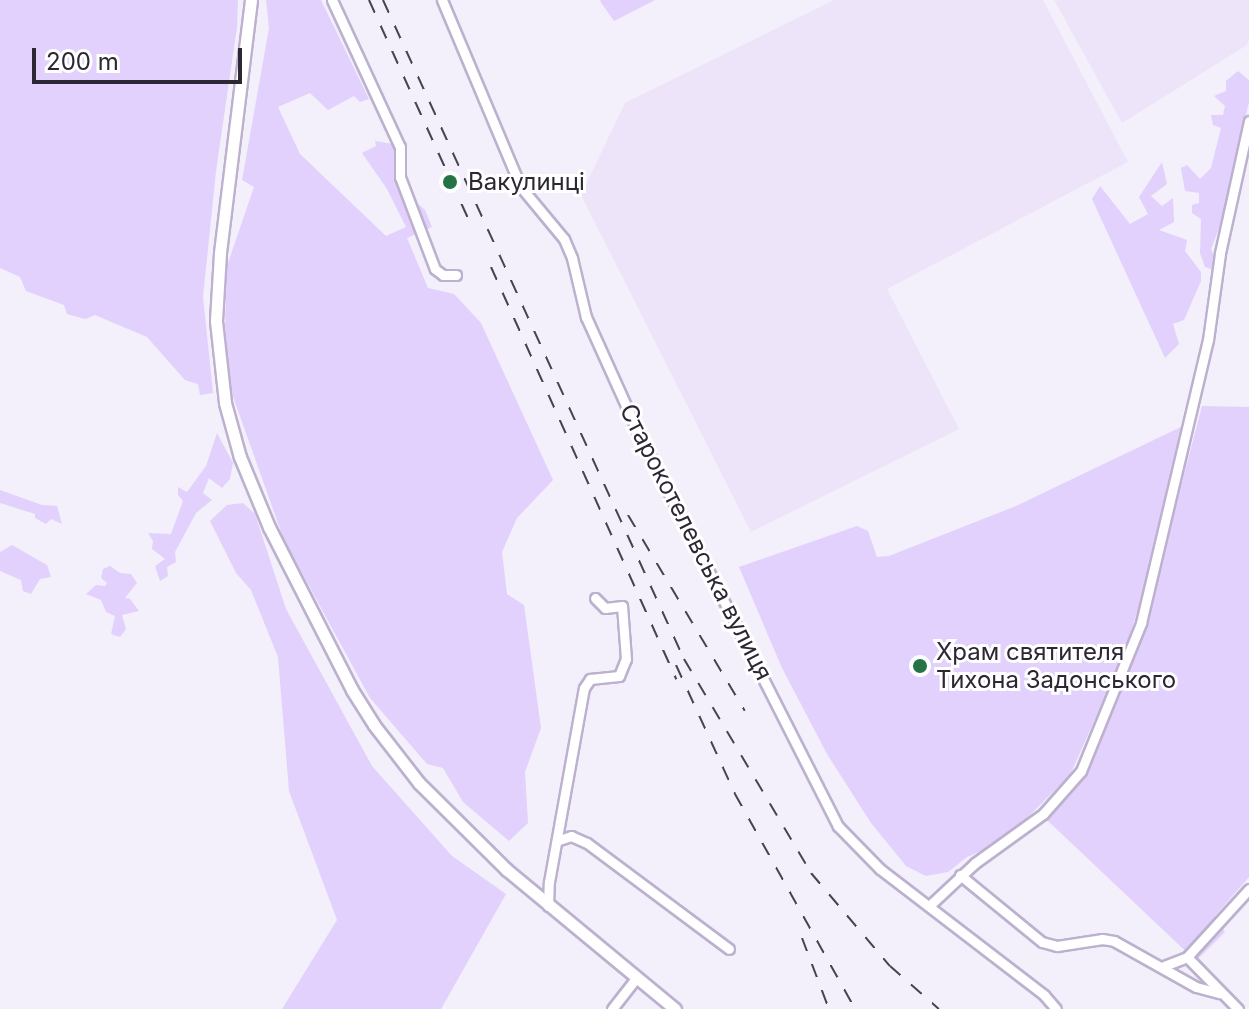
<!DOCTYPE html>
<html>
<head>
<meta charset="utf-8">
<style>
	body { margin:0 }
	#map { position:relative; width:1249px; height:1009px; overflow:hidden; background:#f3effb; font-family:Inter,sans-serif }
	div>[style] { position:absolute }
	.built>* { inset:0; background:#ede4fa }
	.green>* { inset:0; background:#e2d1fc }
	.roads { filter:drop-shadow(2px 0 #bcb1ce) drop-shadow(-2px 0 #bcb1ce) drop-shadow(0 2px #bcb1ce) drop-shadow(0 -2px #bcb1ce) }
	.minor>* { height:9px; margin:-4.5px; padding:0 4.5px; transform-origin:4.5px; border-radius:4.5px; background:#fff }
	.major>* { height:11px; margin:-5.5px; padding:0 5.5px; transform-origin:5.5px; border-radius:5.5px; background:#fff }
	.rail>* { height:2px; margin-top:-1px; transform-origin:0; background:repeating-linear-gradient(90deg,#47424d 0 14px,transparent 0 28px) }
	.dots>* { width:22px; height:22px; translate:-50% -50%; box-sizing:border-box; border:4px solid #fff; border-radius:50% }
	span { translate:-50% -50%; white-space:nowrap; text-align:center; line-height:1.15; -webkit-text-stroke:6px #fff; paint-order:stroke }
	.poi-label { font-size:24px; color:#2c2732 }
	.left { translate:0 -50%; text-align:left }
	.street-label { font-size:24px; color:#2c2732 }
	.scale { position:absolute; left:32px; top:48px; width:210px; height:36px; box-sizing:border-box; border:4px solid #2c2732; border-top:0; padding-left:10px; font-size:24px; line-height:28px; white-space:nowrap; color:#2c2732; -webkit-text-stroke:6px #fff; paint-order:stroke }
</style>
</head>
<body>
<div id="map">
	<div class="built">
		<div style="clip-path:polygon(834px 0,1043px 0,1128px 162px,887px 289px,959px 429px,751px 532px,581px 195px,625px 103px)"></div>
		<div style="clip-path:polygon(1054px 0,1249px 0,1249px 39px,1247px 45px,1122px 123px)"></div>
	</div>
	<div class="green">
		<div style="clip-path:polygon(0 0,238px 0,237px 27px,216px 171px,203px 297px,213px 393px,200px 395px,198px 384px,185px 380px,147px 337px,95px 315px,85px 319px,67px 314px,64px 305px,26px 291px,20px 277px,0 268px)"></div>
		<div style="clip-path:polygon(266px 0,321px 0,369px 99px,360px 102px,354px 96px,328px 110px,310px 93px,278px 107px,300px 154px,386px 236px,406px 227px,387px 189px,362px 153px,376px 146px,375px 141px,393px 144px,411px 198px,425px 210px,432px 227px,407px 238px,428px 288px,454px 294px,481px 323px,553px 480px,517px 518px,502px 552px,507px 594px,524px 605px,541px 728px,525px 772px,528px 823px,509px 841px,463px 802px,443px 768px,427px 764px,370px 698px,284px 540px,231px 391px,225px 327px,227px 266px,254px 187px,242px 180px,269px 28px)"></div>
		<div style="clip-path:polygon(655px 0,614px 21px,600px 1px,601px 0)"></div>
		<div style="clip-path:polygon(1238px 71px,1249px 80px,1249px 102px,1220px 226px,1211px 249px,1216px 259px,1214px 270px,1205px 267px,1200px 253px,1201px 219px,1192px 213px,1192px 205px,1199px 203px,1199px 193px,1185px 191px,1181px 168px,1187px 165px,1200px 179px,1211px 168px,1221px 128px,1213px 125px,1211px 115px,1223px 115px,1225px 106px,1214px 96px,1226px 91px,1226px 81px)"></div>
		<div style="clip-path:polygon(1162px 162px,1167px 184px,1151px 196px,1162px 206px,1173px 198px,1174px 222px,1159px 230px,1187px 240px,1185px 251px,1201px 272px,1201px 281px,1184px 320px,1173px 324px,1179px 344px,1165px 358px,1092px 199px,1100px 186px,1130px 224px,1148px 214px,1139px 197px)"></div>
		<div style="clip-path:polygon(1202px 406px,1249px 407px,1249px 877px,1215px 916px,1225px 932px,1196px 961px,1047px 820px,1083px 779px,1144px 627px)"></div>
		<div style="clip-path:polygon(1183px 426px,1142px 598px,1121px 661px,1070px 775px,1026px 819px,988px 848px,967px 857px,948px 872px,926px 876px,906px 866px,871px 823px,827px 754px,782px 668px,739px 567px,857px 526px,868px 531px,877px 557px,889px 556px,1016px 506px)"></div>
		<div style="clip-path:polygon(217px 433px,233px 463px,230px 479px,222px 488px,209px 478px,203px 493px,212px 500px,196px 513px,175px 552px,176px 562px,167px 567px,168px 576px,160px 581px,155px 566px,165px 559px,152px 549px,153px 541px,148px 533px,171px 534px,183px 501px,178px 495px,178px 487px,187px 492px,206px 466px)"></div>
		<div style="clip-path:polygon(0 490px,42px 505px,57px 506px,62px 524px,51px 519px,46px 524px,35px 518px,35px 514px,0 503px)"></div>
		<div style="clip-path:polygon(243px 503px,255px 514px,286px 609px,372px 766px,452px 856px,506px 894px,441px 1009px,282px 1009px,337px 920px,289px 791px,278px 657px,251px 590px,236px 573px,210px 521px,227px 505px)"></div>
		<div style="clip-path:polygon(12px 545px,47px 565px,51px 577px,40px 579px,31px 594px,23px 591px,21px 580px,0 571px,0 552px)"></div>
		<div style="clip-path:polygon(110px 566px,120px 573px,131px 574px,137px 583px,125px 598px,130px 599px,139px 611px,122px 615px,126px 629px,120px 637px,111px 634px,115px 616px,106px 612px,101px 600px,86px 594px,96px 585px,105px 586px,107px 583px,101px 578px,103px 569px)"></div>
	</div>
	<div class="roads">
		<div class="minor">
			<div style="left:332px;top:0;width:162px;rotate:65.2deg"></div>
			<div style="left:400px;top:147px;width:30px;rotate:90deg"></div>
			<div style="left:400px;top:177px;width:98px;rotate:69.2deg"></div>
			<div style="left:435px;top:269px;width:10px;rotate:37deg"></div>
			<div style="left:443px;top:275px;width:13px"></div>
			<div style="left:442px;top:0;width:202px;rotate:67.2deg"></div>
			<div style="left:520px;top:186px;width:69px;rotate:50.3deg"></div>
			<div style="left:564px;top:239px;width:21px;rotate:67deg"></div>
			<div style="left:572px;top:258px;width:61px;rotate:76.7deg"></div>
			<div style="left:586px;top:317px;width:124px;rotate:65.7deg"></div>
			<div style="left:637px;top:430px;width:444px;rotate:63.1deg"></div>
			<div style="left:838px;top:826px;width:60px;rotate:45.7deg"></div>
			<div style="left:880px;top:869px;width:207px;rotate:37.5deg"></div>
			<div style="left:1044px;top:995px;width:18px;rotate:49deg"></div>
			<div style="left:559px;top:840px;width:13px;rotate:-18deg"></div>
			<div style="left:571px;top:836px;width:17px;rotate:24deg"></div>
			<div style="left:587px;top:843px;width:177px;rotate:36.7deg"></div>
			<div style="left:960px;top:875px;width:106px;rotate:39.3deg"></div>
			<div style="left:1042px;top:942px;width:16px;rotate:15deg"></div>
			<div style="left:1057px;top:946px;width:46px;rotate:-8.8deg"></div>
			<div style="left:1102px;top:939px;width:12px;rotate:9deg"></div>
			<div style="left:1114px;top:941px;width:94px;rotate:29.3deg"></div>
			<div style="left:1196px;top:987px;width:24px;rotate:15deg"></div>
			<div style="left:548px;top:906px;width:24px;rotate:-88deg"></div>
			<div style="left:549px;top:882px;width:197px;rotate:-79.8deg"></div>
			<div style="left:584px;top:688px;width:11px;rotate:-56deg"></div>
			<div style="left:590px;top:679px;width:29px;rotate:-6deg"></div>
			<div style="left:619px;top:676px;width:18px;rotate:-68deg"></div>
			<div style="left:626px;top:659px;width:53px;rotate:-94.3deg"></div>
			<div style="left:622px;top:606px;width:17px;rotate:173deg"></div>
			<div style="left:605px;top:608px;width:14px;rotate:-135deg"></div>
			<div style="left:929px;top:906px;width:63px;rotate:-43.1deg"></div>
			<div style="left:975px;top:863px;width:84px;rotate:-35.8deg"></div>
			<div style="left:1043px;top:814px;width:57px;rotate:-48.5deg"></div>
			<div style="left:1081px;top:771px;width:160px;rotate:-67.9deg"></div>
			<div style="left:1141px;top:623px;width:291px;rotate:-76.7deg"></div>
			<div style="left:1208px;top:340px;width:88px;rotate:-82.1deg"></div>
			<div style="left:1220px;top:253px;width:135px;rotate:-77.6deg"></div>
			<div style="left:1187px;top:957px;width:73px;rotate:45.6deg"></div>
			<div style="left:1164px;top:966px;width:25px;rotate:-21deg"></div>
			<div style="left:1187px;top:957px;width:92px;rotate:-47.6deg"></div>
			<div style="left:612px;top:1009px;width:39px;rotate:-52deg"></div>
		</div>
		<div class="major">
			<div style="left:251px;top:0;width:255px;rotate:97deg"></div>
			<div style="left:220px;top:253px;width:68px;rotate:93.4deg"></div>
			<div style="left:216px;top:321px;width:82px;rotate:83.7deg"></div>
			<div style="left:225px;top:403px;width:56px;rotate:74.5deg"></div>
			<div style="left:240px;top:457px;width:76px;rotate:67.5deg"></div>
			<div style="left:269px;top:527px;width:183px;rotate:63deg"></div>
			<div style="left:352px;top:690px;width:41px;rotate:57.8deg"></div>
			<div style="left:374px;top:725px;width:73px;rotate:52.2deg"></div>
			<div style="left:419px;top:783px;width:124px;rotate:44.7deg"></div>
			<div style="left:507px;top:870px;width:218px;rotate:39.6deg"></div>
		</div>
	</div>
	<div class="rail">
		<div style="left:369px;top:0;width:249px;rotate:65.6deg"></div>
		<div style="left:383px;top:0;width:724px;rotate:65.45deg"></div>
		<div style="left:684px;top:659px;width:249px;rotate:59.3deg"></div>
		<div style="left:811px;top:873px;width:122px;rotate:49.7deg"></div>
		<div style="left:890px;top:966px;width:65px;rotate:41.3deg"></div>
		<div style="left:491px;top:267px;width:452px;rotate:65.8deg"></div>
		<div style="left:628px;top:515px;width:228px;rotate:59.2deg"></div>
		<div style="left:676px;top:665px;width:142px;rotate:65.4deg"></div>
		<div style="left:735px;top:794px;width:246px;rotate:60.8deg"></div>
		<div style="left:802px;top:938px;width:76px;rotate:69.2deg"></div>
	</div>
	<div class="dots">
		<div style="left:450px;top:182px;background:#247344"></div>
		<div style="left:920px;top:666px;background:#247344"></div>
	</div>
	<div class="poi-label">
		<span class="left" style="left:468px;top:182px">Вакулинці</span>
		<span class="left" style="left:936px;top:666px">Храм святителя<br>Тихона Задонського</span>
	</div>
	<div class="street-label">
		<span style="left:696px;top:542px;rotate:63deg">Старокотелевська вулиця</span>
	</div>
	<div class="scale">200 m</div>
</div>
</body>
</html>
